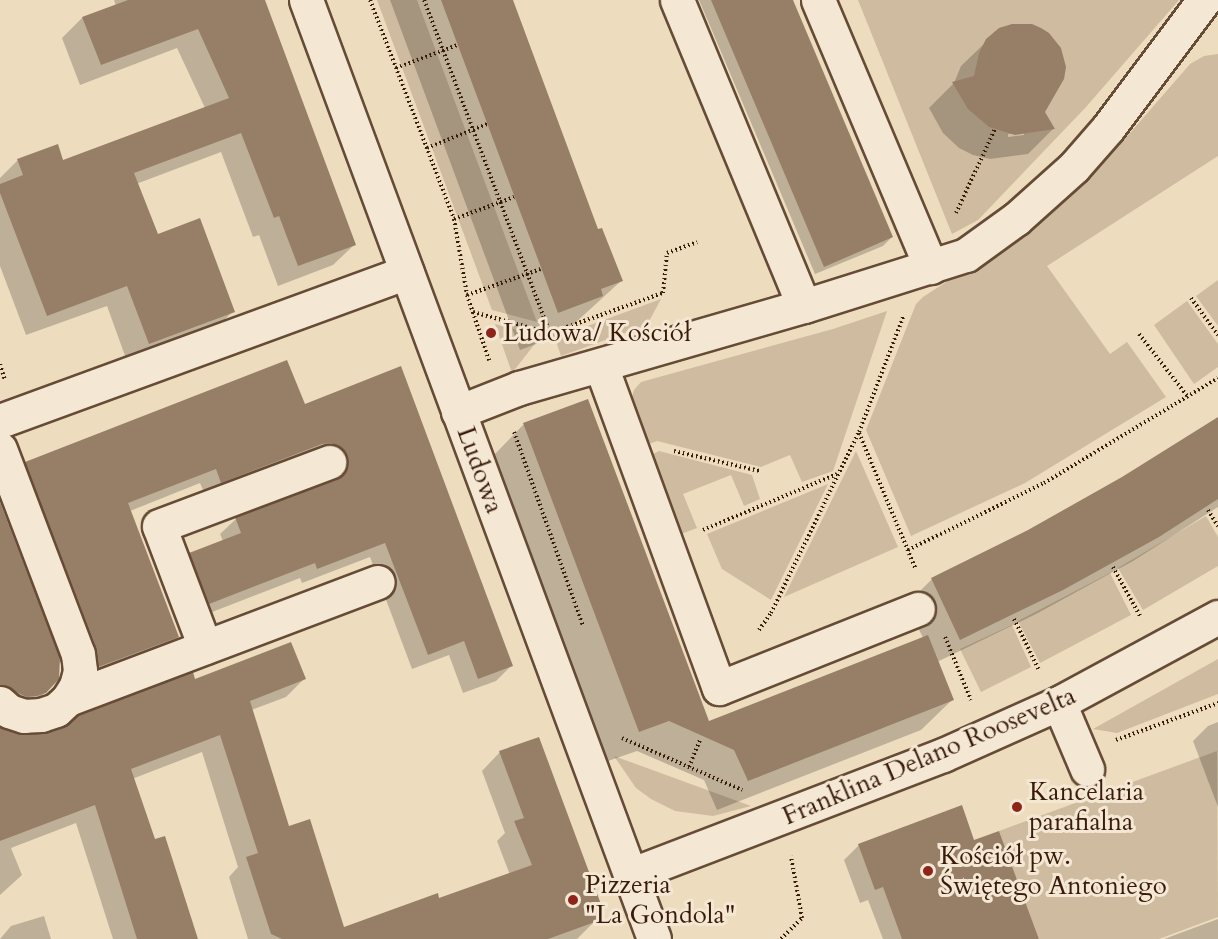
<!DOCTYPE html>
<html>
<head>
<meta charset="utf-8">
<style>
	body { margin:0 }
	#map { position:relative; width:1218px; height:939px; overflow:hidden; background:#eedcbe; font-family:Cardo,serif }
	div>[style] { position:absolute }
	.green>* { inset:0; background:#cfbb9f }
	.shadow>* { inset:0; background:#0003 }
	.building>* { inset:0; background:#977f67 }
	.path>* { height:4px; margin-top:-2px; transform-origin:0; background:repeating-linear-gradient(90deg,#391b09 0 1.5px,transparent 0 4.5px) }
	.roads { filter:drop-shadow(2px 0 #664b36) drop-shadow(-2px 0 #664b36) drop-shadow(0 2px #664b36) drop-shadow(0 -2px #664b36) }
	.minor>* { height:33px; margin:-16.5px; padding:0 16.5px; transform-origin:16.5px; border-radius:16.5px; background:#f4e8d5 }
	.dots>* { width:16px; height:16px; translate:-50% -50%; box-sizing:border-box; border:3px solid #f4e8d5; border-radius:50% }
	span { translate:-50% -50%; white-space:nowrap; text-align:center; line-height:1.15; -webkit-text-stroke:6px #f4e8d5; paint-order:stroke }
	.poi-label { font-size:26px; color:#391b09 }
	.left { translate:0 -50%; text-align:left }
	.street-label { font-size:26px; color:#391b09 }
</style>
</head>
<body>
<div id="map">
	<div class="green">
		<div style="clip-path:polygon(377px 0,417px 0,537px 322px,492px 310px)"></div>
		<div style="clip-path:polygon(858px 0,1179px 0,1086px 107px,978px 220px,952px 234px)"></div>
		<div style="clip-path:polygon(1218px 54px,1218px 156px,1047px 266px,1110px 354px,1127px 342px,1166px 397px,1025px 483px,911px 536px,866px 430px,916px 304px,923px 297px,1022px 233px,1130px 133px,1190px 64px,1204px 56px)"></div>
		<div style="clip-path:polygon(1218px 280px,1218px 326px,1196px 296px)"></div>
		<div style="clip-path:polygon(661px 299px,647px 325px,561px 356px,555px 338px)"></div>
		<div style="clip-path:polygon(1187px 301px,1218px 344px,1218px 367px,1194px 384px,1154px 325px)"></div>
		<div style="clip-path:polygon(887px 311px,833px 471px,802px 482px,790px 455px,761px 467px,657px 441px,644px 446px,631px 400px,634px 390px,641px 382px,833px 329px)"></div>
		<div style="clip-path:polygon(495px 324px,541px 336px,512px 373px)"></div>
		<div style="clip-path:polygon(659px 451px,752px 475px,760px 499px,744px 506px,731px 475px,683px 494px,697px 528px,676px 536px,647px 457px)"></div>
		<div style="clip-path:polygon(856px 451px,898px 547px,784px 597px)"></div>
		<div style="clip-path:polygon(828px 484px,771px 600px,722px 569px,707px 534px)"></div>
		<div style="clip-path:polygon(1206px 516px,1218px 537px,1218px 566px,1143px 610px,1118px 568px)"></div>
		<div style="clip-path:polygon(1110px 573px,1131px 615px,1040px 663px,1018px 621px)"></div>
		<div style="clip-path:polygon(1012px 625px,1031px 667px,981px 692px,960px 649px)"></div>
		<div style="clip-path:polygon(1218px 659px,1218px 694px,1117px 733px,1093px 729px)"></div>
		<div style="clip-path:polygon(1217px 751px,1218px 917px,1159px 939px,1039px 939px,999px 831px)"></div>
		<div style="clip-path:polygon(614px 756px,751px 806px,713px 816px,675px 811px,651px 799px,636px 788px)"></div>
	</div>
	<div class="shadow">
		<div style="clip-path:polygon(114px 0,263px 0,354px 245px,333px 265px,278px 286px,259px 235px,253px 237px,221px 152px,136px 184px,157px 235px,233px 311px,213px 332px,128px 364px,107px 306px,26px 335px,0 266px,0 178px,18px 160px,62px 162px,205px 108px,177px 48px,80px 85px,62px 38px,82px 18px,116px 6px)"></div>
		<div style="clip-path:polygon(390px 0,512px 0,597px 231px,621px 281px,563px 334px,520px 350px)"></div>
		<div style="clip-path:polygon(699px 0,791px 0,892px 237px,883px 246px,815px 274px)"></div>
		<div style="clip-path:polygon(evenodd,987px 41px,1053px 129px,1028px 154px,990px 159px,973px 155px,959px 148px,943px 133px,929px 108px,954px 83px,961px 66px,987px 41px,1024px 132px,1024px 135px,1008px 137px,1008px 134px,1024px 132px)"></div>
		<div style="clip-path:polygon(400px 368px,511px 666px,496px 681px,463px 693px,449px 655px,412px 669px,370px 557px,302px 583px,300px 578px,194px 619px,175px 569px,190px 554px,223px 541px,220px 534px,236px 519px,332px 482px,332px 470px,206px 497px,200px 483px,130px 511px,178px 637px,162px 652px,83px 682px,11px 479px,26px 463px,304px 406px)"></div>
		<div style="clip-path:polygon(1218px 418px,1218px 507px,1133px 561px,1036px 614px,937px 662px,952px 700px,921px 730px,717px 810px,704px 780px,637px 751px,608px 761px,494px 455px,524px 424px,708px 723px,923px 638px,907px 604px,932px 579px,1029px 531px,1123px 478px)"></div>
		<div style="clip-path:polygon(0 506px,45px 692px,36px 702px,17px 705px,0 663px)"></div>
		<div style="clip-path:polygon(304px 679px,286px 697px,251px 710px,288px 827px,343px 929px,439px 900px,510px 875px,497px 841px,505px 833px,482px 771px,500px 752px,594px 922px,577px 939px,248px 939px,229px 877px,238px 867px,202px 752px,132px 779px,154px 841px,197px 939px,113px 939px,76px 823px,11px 848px,22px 875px,0 895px,0 756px,63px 729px,194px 681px)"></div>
		<div style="clip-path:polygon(1218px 722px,1218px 807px,1193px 741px,1208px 726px)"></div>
		<div style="clip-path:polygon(974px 842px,1038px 939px,883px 939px,868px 900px,860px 903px,844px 860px,859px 845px)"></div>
		<div style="clip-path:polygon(44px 916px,51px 939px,0 939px,11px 926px)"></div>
		<div style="clip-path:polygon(1218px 919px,1218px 939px,1164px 939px)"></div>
	</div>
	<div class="building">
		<div style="clip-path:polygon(128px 0,265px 0,356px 245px,298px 266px,279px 216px,274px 218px,241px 133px,134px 173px,158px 234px,200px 218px,235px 312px,149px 344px,127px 286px,47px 316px,0 193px,0 184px,23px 175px,17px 159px,58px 144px,63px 160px,229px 98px,198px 29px,101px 65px,82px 17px)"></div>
		<div style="clip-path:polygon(441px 0,513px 0,598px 229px,602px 228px,623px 281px,601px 289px,603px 296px,558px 313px)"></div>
		<div style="clip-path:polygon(711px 0,793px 0,893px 237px,824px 267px)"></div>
		<div style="clip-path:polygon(1012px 24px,1032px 24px,1041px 28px,1049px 33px,1061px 48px,1066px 67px,1064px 79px,1045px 112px,1055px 129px,1015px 135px,989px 127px,968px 109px,952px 82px,974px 76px,979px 53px,986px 39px,999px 28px)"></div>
		<div style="clip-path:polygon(287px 360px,305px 404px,401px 366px,513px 666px,478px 679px,464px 641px,428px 655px,385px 543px,317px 569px,315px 563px,209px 604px,189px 553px,241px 533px,235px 517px,336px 480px,343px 474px,348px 464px,346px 455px,340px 447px,331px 443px,322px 444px,221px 483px,216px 469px,128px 503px,179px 637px,98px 667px,96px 647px,25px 462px)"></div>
		<div style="clip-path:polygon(588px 399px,709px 721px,928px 635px,954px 700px,748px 781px,734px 750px,669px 721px,639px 732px,523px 423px)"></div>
		<div style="clip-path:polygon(1218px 417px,1218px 499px,1159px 537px,1063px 590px,960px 640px,931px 578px,1028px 530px,1122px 477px)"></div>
		<div style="clip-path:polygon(0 502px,60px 658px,59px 679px,46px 693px,37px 696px,27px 697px,0 685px)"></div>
		<div style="clip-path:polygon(291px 642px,306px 679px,250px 701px,289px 826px,310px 819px,344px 927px,438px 893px,439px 898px,532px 865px,514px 821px,524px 818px,499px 751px,539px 737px,602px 907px,595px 922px,548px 939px,282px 939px,271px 934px,246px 857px,258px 853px,220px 735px,131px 769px,155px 839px,165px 836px,198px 939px,137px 939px,95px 805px,0 841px,0 727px,25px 735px,47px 733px,62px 728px,78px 715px,193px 672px,195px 679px)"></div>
		<div style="clip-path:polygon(962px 805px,974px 840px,999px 831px,1039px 939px,902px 939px,883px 887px,875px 890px,858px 844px)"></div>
	</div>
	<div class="path">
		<div style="left:370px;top:0;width:235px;rotate:69deg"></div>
		<div style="left:454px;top:219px;width:77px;rotate:80.3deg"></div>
		<div style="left:467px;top:295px;width:69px;rotate:71.3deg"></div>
		<div style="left:424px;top:0;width:356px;rotate:69.3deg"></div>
		<div style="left:550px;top:333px;width:6px;rotate:129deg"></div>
		<div style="left:396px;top:68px;width:66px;rotate:-20.4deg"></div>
		<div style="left:427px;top:148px;width:65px;rotate:-21.8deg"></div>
		<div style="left:956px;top:213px;width:93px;rotate:-65.1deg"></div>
		<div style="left:454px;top:219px;width:64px;rotate:-20.1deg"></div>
		<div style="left:467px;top:295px;width:78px;rotate:-19.4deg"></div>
		<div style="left:1191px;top:298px;width:46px;rotate:53.9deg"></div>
		<div style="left:473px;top:312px;width:80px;rotate:15.3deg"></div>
		<div style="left:550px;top:333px;width:120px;rotate:-19.5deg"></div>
		<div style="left:663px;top:293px;width:40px;rotate:-84.3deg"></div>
		<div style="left:667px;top:253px;width:32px;rotate:-20deg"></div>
		<div style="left:1139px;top:334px;width:80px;rotate:52.1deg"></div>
		<div style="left:0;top:364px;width:17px;rotate:73deg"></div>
		<div style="left:514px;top:432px;width:206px;rotate:70.4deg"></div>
		<div style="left:859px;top:433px;width:148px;rotate:67.4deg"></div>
		<div style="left:674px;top:451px;width:88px;rotate:13.1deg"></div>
		<div style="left:1208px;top:510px;width:19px;rotate:58deg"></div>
		<div style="left:703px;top:530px;width:145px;rotate:-22.7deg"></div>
		<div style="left:908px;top:550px;width:152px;rotate:-26.2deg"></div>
		<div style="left:1044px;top:483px;width:203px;rotate:-31.1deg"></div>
		<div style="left:1113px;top:567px;width:56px;rotate:61.1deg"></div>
		<div style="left:1014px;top:619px;width:57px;rotate:63.9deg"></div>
		<div style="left:759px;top:630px;width:21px;rotate:-55deg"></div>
		<div style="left:771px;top:613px;width:201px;rotate:-64.1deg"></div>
		<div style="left:859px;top:432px;width:125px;rotate:-69deg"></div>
		<div style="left:945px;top:637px;width:68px;rotate:67.6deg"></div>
		<div style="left:622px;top:738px;width:131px;rotate:23.4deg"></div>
		<div style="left:1116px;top:740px;width:109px;rotate:-19.9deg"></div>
		<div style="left:689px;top:767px;width:31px;rotate:-68deg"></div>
		<div style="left:781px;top:939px;width:30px;rotate:-45deg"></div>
		<div style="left:802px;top:918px;width:63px;rotate:-100.1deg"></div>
	</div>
	<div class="roads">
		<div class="minor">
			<div style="left:306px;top:0;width:1001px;rotate:69.66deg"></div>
			<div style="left:677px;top:0;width:331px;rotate:67.5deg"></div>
			<div style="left:804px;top:306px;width:170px;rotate:-17.5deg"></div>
			<div style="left:966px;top:255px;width:62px;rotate:-35.8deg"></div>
			<div style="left:1016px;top:219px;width:78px;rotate:-41.9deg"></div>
			<div style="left:1074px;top:167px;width:52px;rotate:-48.9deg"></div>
			<div style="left:1108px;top:128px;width:160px;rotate:-53.1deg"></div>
			<div style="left:818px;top:0;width:290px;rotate:67.1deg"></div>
			<div style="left:601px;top:366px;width:343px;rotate:69.9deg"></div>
			<div style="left:719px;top:688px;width:214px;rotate:-21.7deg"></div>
			<div style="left:458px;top:412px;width:66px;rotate:-21.5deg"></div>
			<div style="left:519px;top:388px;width:297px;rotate:-16.1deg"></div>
			<div style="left:0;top:421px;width:433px;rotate:-20.1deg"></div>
			<div style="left:0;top:449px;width:219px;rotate:69.2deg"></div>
			<div style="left:78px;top:654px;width:17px;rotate:83deg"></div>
			<div style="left:80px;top:671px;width:16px;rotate:105deg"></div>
			<div style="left:76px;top:686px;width:15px;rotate:122deg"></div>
			<div style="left:68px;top:699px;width:16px;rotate:137deg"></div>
			<div style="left:56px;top:710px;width:16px;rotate:162deg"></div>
			<div style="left:41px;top:715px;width:17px;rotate:177deg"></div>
			<div style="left:24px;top:716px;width:16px;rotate:-162deg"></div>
			<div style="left:9px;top:711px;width:12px;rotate:-138deg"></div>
			<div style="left:205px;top:647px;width:129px;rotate:-110.8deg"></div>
			<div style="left:159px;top:526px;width:182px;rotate:-20.6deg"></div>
			<div style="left:68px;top:699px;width:331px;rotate:-20.7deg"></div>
			<div style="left:1059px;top:703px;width:72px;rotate:67deg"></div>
			<div style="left:630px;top:875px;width:335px;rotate:-21deg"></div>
			<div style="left:943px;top:755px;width:127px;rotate:-24.1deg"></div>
			<div style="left:1059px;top:703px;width:181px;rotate:-28.4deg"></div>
		</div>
	</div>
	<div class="dots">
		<div style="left:491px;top:333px;background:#8f2418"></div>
		<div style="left:1017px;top:807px;background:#8f2418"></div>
		<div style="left:928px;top:871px;background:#8f2418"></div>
		<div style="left:573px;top:900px;background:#8f2418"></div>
	</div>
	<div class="poi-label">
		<span class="left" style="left:503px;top:333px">Ludowa/ Kościół</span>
		<span class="left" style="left:1029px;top:807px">Kancelaria<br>parafialna</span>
		<span class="left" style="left:940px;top:871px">Kościół pw.<br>Świętego Antoniego</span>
		<span class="left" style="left:585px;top:900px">Pizzeria<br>"La Gondola"</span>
	</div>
	<div class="street-label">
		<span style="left:480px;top:470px;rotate:70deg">Ludowa</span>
		<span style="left:929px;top:756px;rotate:-23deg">Franklina Delano Roosevelta</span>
	</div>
</div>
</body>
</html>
